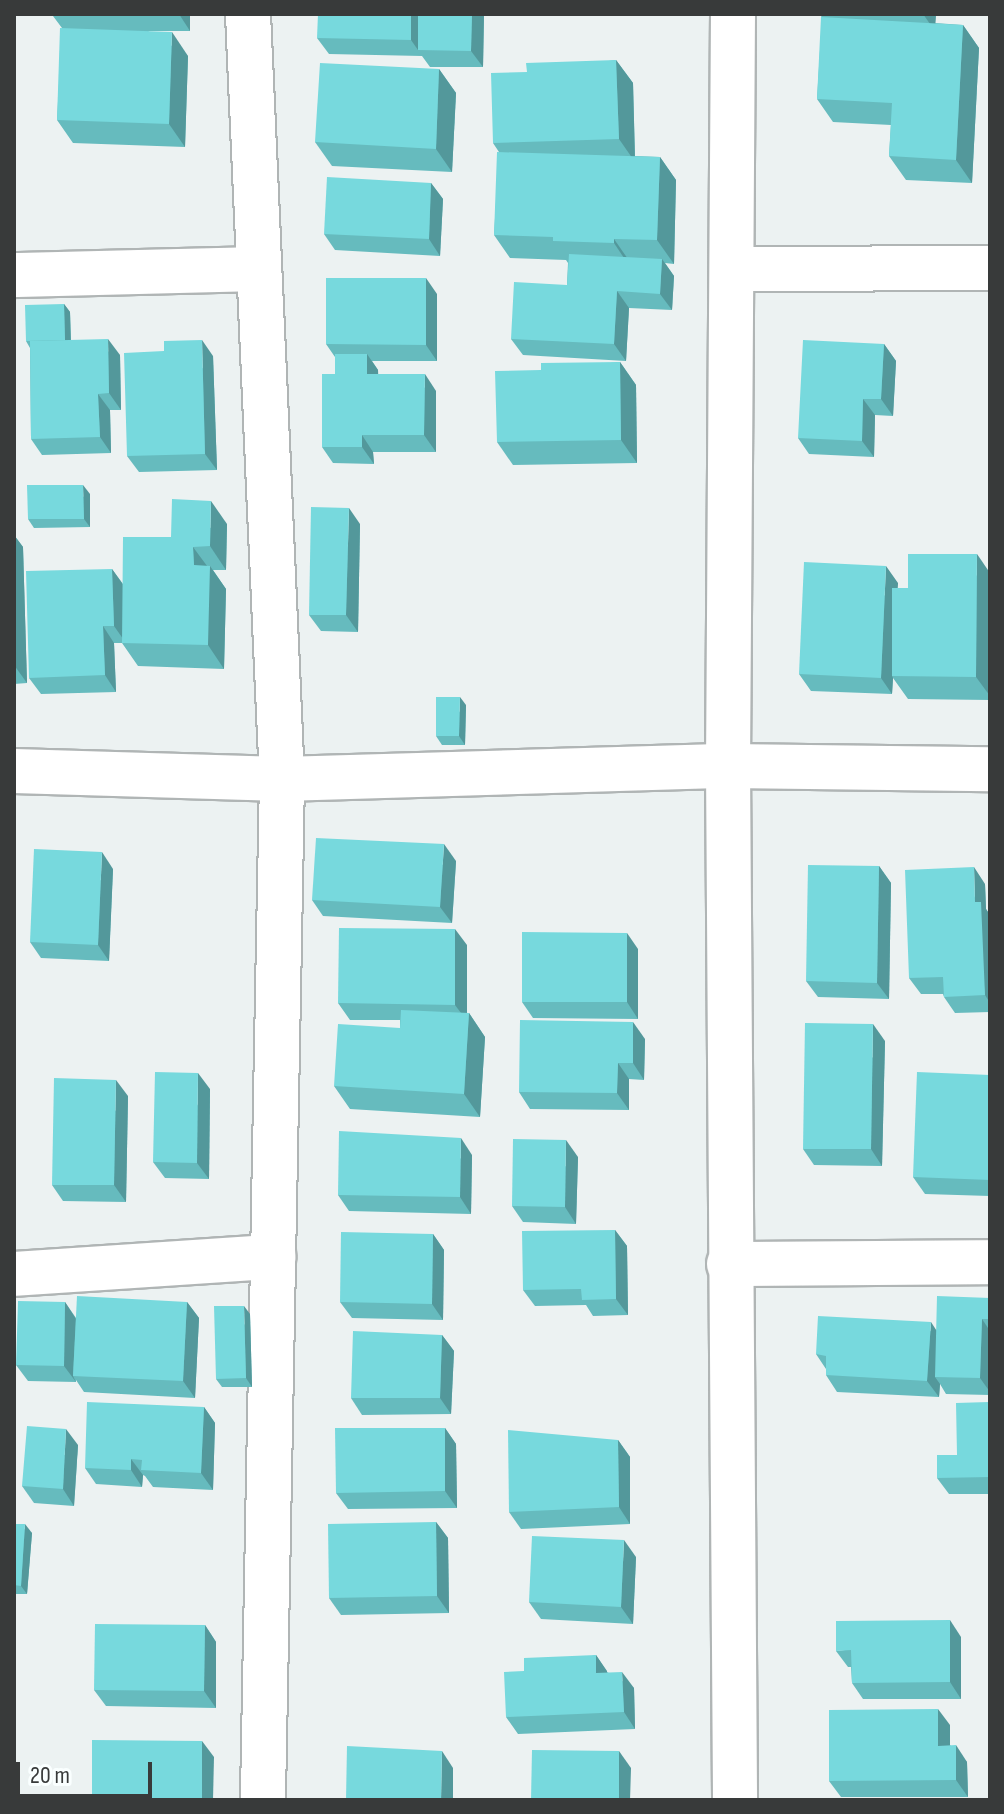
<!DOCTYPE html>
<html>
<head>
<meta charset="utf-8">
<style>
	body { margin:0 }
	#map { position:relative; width:1004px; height:1814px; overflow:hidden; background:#ecf2f2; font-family:"Sofia Sans Condensed",sans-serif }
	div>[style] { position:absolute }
	.roads { filter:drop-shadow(2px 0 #b0b5b5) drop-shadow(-2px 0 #b0b5b5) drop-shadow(0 2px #b0b5b5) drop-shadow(0 -2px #b0b5b5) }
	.minor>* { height:44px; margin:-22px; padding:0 22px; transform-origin:22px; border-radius:22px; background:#fff }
	.wall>* { inset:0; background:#66bbbe }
	.shaded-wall>* { inset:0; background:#53989b }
	.building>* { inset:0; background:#77d9dd }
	span { translate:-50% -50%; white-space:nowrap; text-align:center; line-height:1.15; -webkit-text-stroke:6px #faffff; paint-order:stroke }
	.frame { position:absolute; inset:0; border:16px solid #383a3a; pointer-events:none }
	.scale { position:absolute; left:16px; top:1762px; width:136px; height:36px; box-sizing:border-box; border:4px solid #383a3a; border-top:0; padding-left:10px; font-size:24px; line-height:28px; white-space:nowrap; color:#383a3a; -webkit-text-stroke:6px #faffff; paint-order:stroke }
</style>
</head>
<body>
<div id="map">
	<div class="roads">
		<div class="minor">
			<div style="left:248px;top:14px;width:766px;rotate:87.46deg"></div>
			<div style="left:282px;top:779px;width:1021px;rotate:91.07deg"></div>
			<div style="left:733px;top:14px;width:752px;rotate:90.38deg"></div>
			<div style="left:728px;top:766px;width:1034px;rotate:89.61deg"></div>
			<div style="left:733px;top:269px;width:257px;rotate:-0.2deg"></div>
			<div style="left:14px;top:275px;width:243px;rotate:-1.4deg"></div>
			<div style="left:14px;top:771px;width:268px;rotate:1.7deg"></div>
			<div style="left:282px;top:779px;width:446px;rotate:-1.7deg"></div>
			<div style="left:728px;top:766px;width:262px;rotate:0.7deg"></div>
			<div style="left:729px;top:1264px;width:261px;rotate:-0.4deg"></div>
			<div style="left:14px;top:1274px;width:260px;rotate:-3.8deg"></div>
		</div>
	</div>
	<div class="wall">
		<div style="clip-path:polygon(190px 14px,190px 31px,148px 31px,188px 56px,185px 147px,73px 143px,57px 120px,62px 28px,53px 16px)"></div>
		<div style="clip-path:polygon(484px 14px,483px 67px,430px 67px,422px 56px,329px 54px,317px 38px)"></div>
		<div style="clip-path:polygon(820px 14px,936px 14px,935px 23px,963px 25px,979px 48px,972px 183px,906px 180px,889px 156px,891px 125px,833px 122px,817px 99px,822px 18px)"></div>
		<div style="clip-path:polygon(616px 60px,633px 83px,635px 156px,660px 157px,676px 180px,674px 264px,665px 263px,674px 276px,672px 310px,629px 308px,626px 361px,523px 355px,511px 339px,567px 285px,568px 263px,566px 260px,510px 258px,494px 235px,499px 152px,493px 143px,527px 72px)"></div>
		<div style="clip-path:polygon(439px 69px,456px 93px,452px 172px,332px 166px,315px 142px)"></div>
		<div style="clip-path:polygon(431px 183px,443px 199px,440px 256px,335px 250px,324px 234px)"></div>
		<div style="clip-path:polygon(437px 294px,437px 361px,372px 361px,378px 370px,378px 374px,436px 391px,436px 452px,373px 452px,374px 464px,333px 463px,322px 447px,335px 374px,335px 357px,326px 344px)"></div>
		<div style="clip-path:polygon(64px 304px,70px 312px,71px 340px,120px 355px,121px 410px,110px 410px,111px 453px,42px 455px,31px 439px,30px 348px,26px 341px)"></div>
		<div style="clip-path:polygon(884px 344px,896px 361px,893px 416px,875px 415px,874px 457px,809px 454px,798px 438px)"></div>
		<div style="clip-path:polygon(213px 356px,217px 470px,139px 472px,127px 456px)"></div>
		<div style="clip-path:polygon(620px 362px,636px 385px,637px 463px,513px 465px,497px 442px,541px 370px)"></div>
		<div style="clip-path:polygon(90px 494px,90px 527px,34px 528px,28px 519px)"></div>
		<div style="clip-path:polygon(227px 524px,226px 570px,213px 570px,226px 589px,224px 669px,138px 666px,122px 643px,114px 643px,116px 692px,41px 694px,29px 678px,112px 569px,123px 584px,171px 537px)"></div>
		<div style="clip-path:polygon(360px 524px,358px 632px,321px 631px,309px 615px)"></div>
		<div style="clip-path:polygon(14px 535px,23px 547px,27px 683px,14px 684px)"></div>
		<div style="clip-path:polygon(990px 573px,990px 700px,908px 699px,893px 678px,892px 694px,811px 691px,799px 674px,898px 583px,897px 588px,908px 588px)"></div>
		<div style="clip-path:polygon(466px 705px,465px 745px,442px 745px,436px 736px)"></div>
		<div style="clip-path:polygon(456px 861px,452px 923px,323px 916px,312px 900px)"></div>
		<div style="clip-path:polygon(879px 866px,891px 883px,889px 999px,818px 997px,806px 981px)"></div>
		<div style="clip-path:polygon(113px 869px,109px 961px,41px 958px,30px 942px)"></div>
		<div style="clip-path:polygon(985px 884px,986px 909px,990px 915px,990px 1012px,955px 1013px,944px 997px,943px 994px,921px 994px,909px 978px)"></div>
		<div style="clip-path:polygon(467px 945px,467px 1013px,469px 1013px,485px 1037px,480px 1117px,350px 1109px,334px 1086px,400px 1028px,400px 1020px,350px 1020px,338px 1003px)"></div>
		<div style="clip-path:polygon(638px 949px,638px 1019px,533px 1018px,522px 1002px)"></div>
		<div style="clip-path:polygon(645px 1039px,644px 1080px,629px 1079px,629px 1110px,530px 1109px,519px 1092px)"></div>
		<div style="clip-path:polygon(885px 1041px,882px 1166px,814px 1165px,803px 1149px)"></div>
		<div style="clip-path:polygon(990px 1075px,990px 1196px,925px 1194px,913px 1177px)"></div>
		<div style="clip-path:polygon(210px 1089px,209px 1179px,165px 1178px,153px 1162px)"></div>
		<div style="clip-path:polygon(128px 1096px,126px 1202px,63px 1201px,52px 1185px)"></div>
		<div style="clip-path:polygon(472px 1155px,471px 1214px,349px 1211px,338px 1195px)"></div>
		<div style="clip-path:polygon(578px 1157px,576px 1224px,523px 1222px,512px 1206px)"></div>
		<div style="clip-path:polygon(615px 1230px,627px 1246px,628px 1315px,593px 1316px,586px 1305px,535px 1306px,523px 1290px)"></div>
		<div style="clip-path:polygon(433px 1234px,444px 1250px,443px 1320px,352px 1318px,340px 1302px)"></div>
		<div style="clip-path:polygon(990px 1298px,990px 1395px,946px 1394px,940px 1384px,939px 1397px,837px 1392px,826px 1375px,826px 1369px,816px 1354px,936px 1330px)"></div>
		<div style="clip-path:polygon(65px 1302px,76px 1318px,187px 1302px,199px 1318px,195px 1398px,84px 1392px,76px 1380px,76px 1382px,28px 1381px,16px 1365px)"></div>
		<div style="clip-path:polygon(250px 1314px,252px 1387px,222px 1387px,216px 1379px)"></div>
		<div style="clip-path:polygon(442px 1335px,454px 1351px,451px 1414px,362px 1415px,351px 1398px)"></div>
		<div style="clip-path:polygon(990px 1404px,990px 1494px,949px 1494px,937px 1478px,957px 1455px)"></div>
		<div style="clip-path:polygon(204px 1407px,215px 1423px,213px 1490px,153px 1487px,145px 1476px,143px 1475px,142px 1487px,96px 1484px,85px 1468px)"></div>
		<div style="clip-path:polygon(445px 1428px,456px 1444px,457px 1508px,348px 1509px,336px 1493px)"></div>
		<div style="clip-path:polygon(618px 1440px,630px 1457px,630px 1524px,521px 1529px,509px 1512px)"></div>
		<div style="clip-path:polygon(78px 1445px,74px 1506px,34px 1503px,22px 1486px)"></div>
		<div style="clip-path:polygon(436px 1522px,448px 1538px,449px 1613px,341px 1615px,329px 1598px)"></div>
		<div style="clip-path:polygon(14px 1524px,32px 1533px,27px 1594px,14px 1594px)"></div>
		<div style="clip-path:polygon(636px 1557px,633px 1624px,541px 1619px,529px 1602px)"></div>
		<div style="clip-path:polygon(205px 1625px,216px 1642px,216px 1708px,106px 1706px,94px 1690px)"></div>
		<div style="clip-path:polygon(961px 1637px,961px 1699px,863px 1699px,852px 1683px,851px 1667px,848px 1667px,836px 1651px)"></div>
		<div style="clip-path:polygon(596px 1655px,607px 1672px,634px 1688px,635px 1729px,518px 1734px,506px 1717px,524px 1671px)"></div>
		<div style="clip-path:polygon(950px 1725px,950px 1745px,967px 1762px,968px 1797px,841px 1797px,829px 1781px)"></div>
	</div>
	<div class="shaded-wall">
		<div style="clip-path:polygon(179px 14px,190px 14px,190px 31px)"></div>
		<div style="clip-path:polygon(411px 14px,423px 14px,418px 50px,411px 40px)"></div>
		<div style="clip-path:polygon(472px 14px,484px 14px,483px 67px,471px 51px)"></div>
		<div style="clip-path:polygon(923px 14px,936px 14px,935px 31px)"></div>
		<div style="clip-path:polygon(963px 25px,979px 48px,972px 183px,956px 160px)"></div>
		<div style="clip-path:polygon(172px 32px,188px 56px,185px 147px,169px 124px)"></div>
		<div style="clip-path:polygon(616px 60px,633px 83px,635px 162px,619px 139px)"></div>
		<div style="clip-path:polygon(439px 69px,456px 93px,452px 172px,436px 149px)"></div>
		<div style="clip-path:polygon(660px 157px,676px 180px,674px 264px,657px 240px)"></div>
		<div style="clip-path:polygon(431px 183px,443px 199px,440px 256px,429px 239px)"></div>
		<div style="clip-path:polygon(614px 239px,630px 262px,630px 267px,614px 243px)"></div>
		<div style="clip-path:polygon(662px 259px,674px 276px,672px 310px,660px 294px)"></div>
		<div style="clip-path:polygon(426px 278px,437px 294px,437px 361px,426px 345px)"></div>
		<div style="clip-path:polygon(617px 291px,629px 308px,626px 361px,614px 344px)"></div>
		<div style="clip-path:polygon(64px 304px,70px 312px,71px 349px,65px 340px)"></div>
		<div style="clip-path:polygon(108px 339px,120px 355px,121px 410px,109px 393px)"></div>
		<div style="clip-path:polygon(202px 340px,213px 356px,217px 470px,205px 454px)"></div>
		<div style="clip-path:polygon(884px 344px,896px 361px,893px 416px,881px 399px)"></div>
		<div style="clip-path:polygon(367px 354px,378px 370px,379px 391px,367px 374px)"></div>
		<div style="clip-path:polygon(620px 362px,636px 385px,637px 463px,621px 440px)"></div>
		<div style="clip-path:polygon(425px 374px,436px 391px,436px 452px,424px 435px)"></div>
		<div style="clip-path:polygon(98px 394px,110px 410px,111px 453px,100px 437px)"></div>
		<div style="clip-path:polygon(863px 399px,875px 415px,874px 457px,862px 441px)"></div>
		<div style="clip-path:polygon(362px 435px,373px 452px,374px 464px,362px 447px)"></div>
		<div style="clip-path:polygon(83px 485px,90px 494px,90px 527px,84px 519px)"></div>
		<div style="clip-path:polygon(211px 501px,227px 524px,226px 570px,210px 546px)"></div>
		<div style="clip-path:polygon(349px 508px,360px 524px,358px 632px,346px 615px)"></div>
		<div style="clip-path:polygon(14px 535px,23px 547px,27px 683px,14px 665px)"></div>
		<div style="clip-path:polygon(193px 547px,210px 570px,210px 566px,226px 589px,224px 669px,208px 645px,194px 565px)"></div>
		<div style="clip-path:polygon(977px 554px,990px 573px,990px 696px,976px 677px)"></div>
		<div style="clip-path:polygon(886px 566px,898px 583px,893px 676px,892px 676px,893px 678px,892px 694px,881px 678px)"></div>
		<div style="clip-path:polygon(112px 569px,124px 586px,126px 643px,114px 626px)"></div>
		<div style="clip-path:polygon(103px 626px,114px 643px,116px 692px,105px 675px)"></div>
		<div style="clip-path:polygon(460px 697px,466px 705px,465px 745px,459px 736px)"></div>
		<div style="clip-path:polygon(444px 844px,456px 861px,452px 923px,440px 907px)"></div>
		<div style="clip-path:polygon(102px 852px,113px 869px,109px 961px,98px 945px)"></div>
		<div style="clip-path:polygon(879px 866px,891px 883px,889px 999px,877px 983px)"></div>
		<div style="clip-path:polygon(974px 867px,985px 884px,986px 909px,990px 915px,990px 1003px,985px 995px,975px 902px)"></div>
		<div style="clip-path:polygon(455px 929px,467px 945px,467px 1021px,455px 1005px)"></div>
		<div style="clip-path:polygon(627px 933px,638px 949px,638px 1019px,627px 1002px)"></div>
		<div style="clip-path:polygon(469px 1013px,485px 1037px,480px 1117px,464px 1094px)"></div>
		<div style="clip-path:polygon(633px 1022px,645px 1039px,644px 1080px,633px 1063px)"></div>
		<div style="clip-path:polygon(873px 1024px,885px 1041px,882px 1166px,871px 1149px)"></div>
		<div style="clip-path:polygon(618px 1063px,629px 1079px,629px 1110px,617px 1093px)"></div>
		<div style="clip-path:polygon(198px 1073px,210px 1089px,209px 1179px,197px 1163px)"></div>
		<div style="clip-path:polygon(116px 1080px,128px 1096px,126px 1202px,114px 1185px)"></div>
		<div style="clip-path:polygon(461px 1138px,472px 1155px,471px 1214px,460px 1197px)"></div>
		<div style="clip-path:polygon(566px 1140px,578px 1157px,576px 1224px,565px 1207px)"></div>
		<div style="clip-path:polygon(615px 1230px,627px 1246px,628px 1315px,616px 1299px)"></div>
		<div style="clip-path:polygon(433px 1234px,444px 1250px,443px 1320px,432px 1304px)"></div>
		<div style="clip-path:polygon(65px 1302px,76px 1319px,73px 1376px,76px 1382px,64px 1366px)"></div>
		<div style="clip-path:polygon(187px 1302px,199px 1318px,195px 1398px,183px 1381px)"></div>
		<div style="clip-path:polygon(244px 1306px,250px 1314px,252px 1387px,246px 1378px)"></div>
		<div style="clip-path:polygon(982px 1319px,990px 1331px,990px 1392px,980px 1378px)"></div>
		<div style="clip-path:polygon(931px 1322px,942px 1339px,935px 1377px,940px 1384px,939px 1397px,927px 1381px)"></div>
		<div style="clip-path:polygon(442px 1335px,454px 1351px,451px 1414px,440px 1398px)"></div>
		<div style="clip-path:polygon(204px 1407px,215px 1423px,213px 1490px,201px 1473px)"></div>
		<div style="clip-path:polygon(445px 1428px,456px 1444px,457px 1508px,445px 1491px)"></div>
		<div style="clip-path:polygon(66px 1429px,78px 1445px,74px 1506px,63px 1489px)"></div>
		<div style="clip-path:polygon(618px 1440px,630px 1457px,630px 1524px,619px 1507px)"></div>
		<div style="clip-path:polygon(131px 1459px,143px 1475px,142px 1487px,131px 1470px)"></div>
		<div style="clip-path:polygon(436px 1522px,448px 1538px,449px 1613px,437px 1596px)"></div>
		<div style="clip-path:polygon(25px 1524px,32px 1533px,27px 1594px,21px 1586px)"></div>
		<div style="clip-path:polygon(624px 1540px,636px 1557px,633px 1624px,621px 1607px)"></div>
		<div style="clip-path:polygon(950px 1620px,961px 1637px,961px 1699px,950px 1682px)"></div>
		<div style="clip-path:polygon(205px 1625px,216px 1642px,216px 1708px,204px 1691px)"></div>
		<div style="clip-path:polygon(596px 1655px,607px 1671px,608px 1690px,596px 1673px)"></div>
		<div style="clip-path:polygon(622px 1672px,634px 1688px,635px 1729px,624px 1712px)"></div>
		<div style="clip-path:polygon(938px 1709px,950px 1725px,950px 1762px,938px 1746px)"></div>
		<div style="clip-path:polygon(202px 1741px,214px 1757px,213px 1800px,202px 1800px)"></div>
		<div style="clip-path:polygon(956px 1745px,967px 1762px,968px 1797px,956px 1780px)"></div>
		<div style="clip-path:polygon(442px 1751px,453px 1768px,453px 1800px,441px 1800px)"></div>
		<div style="clip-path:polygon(619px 1751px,631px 1768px,630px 1800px,619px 1800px)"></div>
	</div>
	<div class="building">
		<div style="clip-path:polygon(53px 14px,179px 14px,53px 16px)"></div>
		<div style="clip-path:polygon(318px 14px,411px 14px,411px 40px,317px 38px)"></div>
		<div style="clip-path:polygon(418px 14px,472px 14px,471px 51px,418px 50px)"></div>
		<div style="clip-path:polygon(821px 17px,963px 25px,956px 160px,889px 156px,892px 103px,817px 99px)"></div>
		<div style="clip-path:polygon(60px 28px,172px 32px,169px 124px,57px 120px)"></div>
		<div style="clip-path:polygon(616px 60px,619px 139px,493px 143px,491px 73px,527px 72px,526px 63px)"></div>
		<div style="clip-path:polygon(320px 63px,439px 69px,436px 149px,315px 142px)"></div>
		<div style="clip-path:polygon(497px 152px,660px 157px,657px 240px,614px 239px,614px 243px,553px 241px,553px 237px,494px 235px)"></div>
		<div style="clip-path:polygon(327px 177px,431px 183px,429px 239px,324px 234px)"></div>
		<div style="clip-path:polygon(569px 254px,662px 259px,660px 294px,617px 291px,614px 344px,511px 339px,514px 282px,567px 285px)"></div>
		<div style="clip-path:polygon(326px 278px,426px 278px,426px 345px,326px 344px)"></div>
		<div style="clip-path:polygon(64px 304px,65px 340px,26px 341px,25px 305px)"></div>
		<div style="clip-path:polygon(108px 339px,109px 393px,98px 394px,100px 437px,31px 439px,30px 341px)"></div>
		<div style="clip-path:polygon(202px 340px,205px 454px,127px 456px,124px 353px,164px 351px,164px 341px)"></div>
		<div style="clip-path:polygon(803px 340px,884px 344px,881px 399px,863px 399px,862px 441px,798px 438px)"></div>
		<div style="clip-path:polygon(335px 354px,367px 354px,367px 374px,425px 374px,424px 435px,362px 435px,362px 447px,322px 447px,322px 374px,335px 374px)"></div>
		<div style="clip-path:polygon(620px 362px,621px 440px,497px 442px,495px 371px,541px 370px,541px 363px)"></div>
		<div style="clip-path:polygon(27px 485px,83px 485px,84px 519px,28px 519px)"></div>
		<div style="clip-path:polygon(172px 499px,211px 501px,210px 546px,193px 547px,194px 565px,210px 566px,208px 645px,122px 643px,123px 537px,171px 537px)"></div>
		<div style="clip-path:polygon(311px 507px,349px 508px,346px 615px,309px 615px)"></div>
		<div style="clip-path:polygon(908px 554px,977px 554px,976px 677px,892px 676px,892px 588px,908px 588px)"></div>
		<div style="clip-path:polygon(804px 562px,886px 566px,881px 678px,799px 674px)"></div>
		<div style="clip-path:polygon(112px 569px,114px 626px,103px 626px,105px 675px,29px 678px,26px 571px)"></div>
		<div style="clip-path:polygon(436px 697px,460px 697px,459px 736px,436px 736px)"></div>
		<div style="clip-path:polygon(316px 838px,444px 844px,440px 907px,312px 900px)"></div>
		<div style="clip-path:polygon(34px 849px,102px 852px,98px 945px,30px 942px)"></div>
		<div style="clip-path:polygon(808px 865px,879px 866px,877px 983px,806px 981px)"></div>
		<div style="clip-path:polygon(974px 867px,975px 902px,981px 902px,985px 995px,944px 997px,943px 977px,909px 978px,905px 870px)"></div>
		<div style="clip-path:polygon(339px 928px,455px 929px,455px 1005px,338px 1003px)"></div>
		<div style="clip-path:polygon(522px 932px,627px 933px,627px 1002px,522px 1002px)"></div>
		<div style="clip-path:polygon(401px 1010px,469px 1013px,464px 1094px,334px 1086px,338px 1024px,400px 1028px)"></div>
		<div style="clip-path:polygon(520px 1020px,633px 1022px,633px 1063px,618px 1063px,617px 1093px,519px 1092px)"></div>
		<div style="clip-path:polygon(805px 1023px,873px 1024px,871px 1149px,803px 1149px)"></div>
		<div style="clip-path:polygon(155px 1072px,198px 1073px,197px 1163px,153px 1162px)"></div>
		<div style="clip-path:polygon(917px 1072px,990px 1075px,990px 1180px,913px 1177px)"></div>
		<div style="clip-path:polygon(54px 1078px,116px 1080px,114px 1185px,52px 1185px)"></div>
		<div style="clip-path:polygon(339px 1131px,461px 1138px,460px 1197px,338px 1195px)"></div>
		<div style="clip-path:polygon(513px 1139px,566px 1140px,565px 1207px,512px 1206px)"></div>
		<div style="clip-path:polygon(615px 1230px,616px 1299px,582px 1300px,581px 1289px,523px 1290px,522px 1231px)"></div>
		<div style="clip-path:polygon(341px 1232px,433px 1234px,432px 1304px,340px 1302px)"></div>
		<div style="clip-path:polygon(77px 1296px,187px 1302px,183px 1381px,73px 1376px)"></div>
		<div style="clip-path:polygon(937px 1296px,990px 1298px,990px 1319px,982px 1319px,980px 1378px,935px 1377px)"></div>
		<div style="clip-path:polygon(18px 1301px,65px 1302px,64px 1366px,16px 1365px)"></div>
		<div style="clip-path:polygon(214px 1306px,244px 1306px,246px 1378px,216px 1379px)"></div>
		<div style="clip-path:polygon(818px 1316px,931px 1322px,927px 1381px,826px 1375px,826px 1356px,816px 1354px)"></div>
		<div style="clip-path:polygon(353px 1331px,442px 1335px,440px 1398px,351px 1398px)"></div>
		<div style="clip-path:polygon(87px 1402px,204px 1407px,201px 1473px,141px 1470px,142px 1460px,131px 1459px,131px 1470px,85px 1468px)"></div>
		<div style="clip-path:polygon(989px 1402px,990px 1477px,937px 1478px,937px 1455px,957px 1455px,956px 1403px)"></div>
		<div style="clip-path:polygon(27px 1426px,66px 1429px,63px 1489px,22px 1486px)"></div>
		<div style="clip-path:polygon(335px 1428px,445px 1428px,445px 1491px,336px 1493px)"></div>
		<div style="clip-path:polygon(508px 1430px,618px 1440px,619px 1507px,509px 1512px)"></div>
		<div style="clip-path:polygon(436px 1522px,437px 1596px,329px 1598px,328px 1524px)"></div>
		<div style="clip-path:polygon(14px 1524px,25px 1524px,21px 1586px,14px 1585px)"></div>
		<div style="clip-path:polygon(532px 1536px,624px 1540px,621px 1607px,529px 1602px)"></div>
		<div style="clip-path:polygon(950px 1620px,950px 1682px,852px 1683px,851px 1650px,836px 1651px,836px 1621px)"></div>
		<div style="clip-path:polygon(95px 1624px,205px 1625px,204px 1691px,94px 1690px)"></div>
		<div style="clip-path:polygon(596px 1655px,596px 1673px,622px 1672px,624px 1712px,506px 1717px,504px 1672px,524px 1671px,524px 1658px)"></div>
		<div style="clip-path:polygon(938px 1709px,938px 1746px,956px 1745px,956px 1780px,829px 1781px,829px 1710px)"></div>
		<div style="clip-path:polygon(92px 1740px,202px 1741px,202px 1800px,92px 1800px)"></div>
		<div style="clip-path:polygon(347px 1746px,442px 1751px,441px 1800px,346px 1800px)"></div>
		<div style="clip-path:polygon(532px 1750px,619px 1751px,619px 1800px,531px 1800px)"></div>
	</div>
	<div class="frame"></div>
	<div class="scale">20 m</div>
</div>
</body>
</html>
